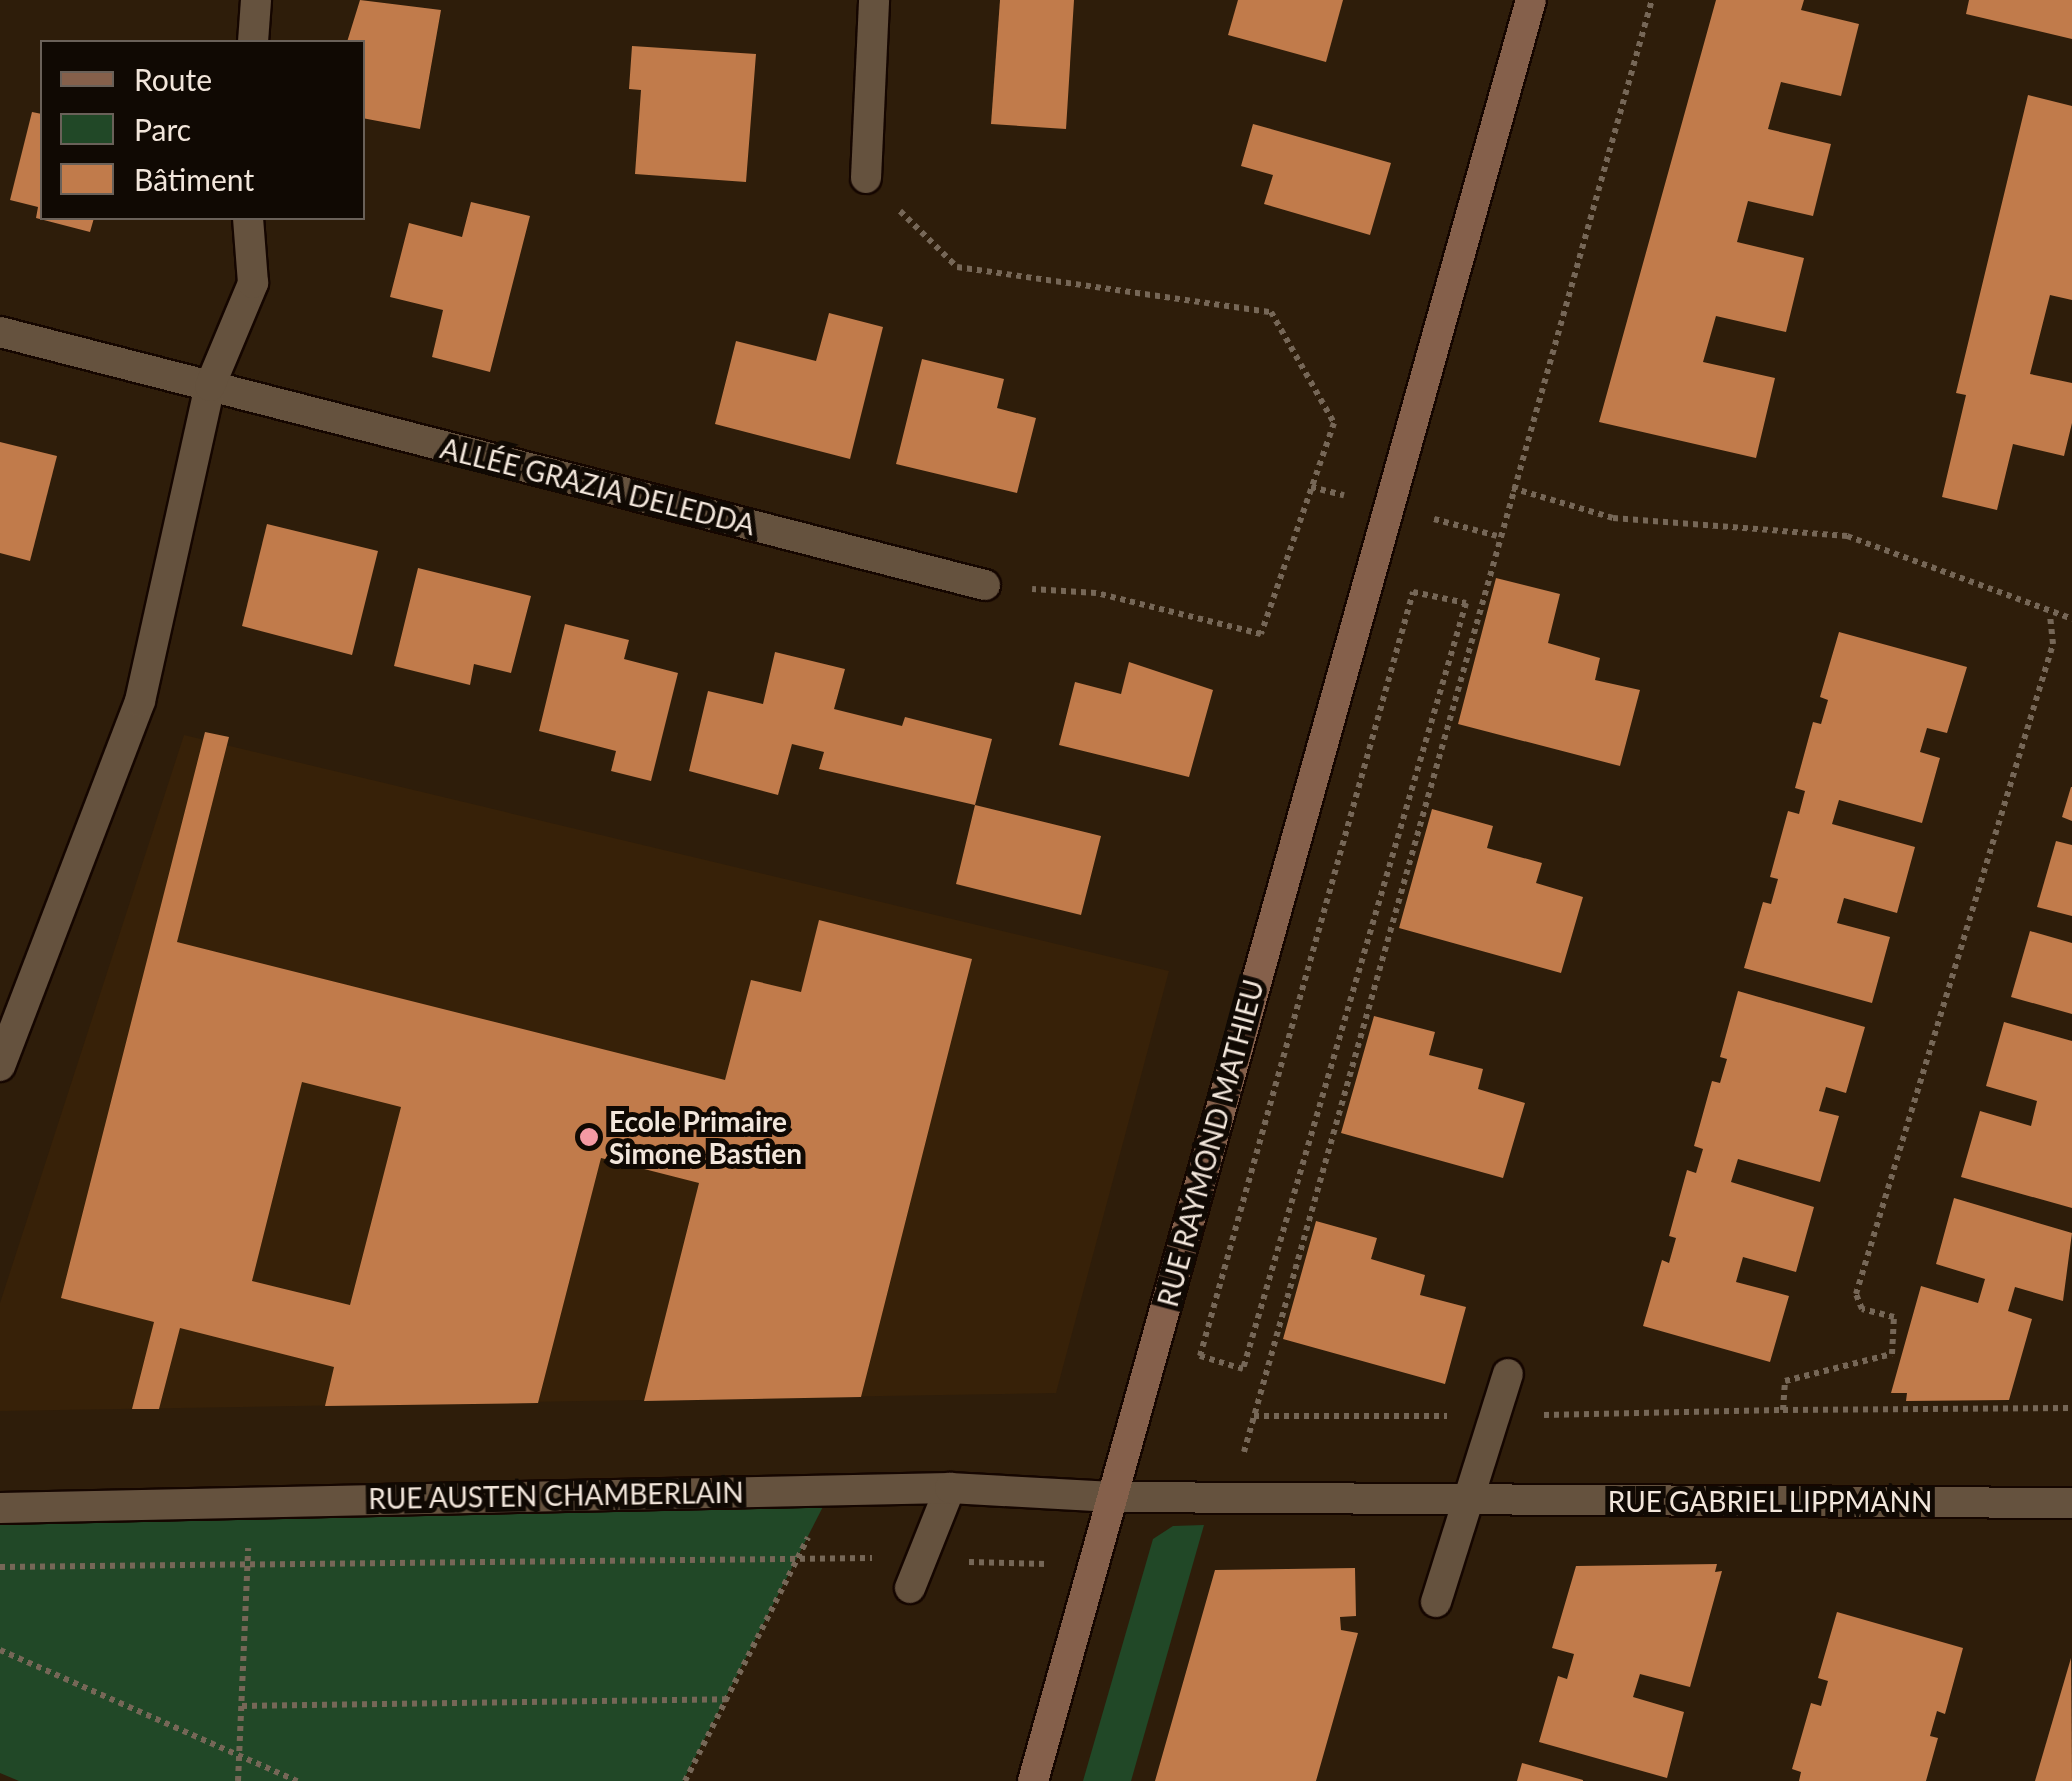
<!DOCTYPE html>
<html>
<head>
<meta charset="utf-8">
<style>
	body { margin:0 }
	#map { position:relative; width:2072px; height:1781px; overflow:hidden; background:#2e1d0a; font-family:Lato,sans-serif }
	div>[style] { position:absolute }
	.built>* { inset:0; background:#372108 }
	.green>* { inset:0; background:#214827 }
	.building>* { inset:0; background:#c17b4b }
	.path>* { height:6px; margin-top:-3px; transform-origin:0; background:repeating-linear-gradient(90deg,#766757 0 5px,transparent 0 10px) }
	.roads { filter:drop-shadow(2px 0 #150600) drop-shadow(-2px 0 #150600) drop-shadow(0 2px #150600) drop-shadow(0 -2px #150600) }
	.lane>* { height:30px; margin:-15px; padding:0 15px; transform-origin:15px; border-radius:15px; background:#65523e }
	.street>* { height:30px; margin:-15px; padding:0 15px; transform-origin:15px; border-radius:15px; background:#65523e }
	.secondary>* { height:30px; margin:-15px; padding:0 15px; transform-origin:15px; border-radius:15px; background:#85604b }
	.dots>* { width:28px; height:28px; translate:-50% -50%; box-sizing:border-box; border:5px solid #100903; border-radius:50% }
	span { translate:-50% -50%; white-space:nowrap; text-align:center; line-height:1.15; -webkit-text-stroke:10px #100903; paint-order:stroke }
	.street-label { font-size:28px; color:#f2e6db }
	.poi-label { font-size:28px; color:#f2e6db; font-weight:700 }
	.left { translate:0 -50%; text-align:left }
	.legend { position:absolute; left:40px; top:40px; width:325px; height:180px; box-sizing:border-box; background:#100903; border:2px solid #6a6159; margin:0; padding:12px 18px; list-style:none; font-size:30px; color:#f2e6db }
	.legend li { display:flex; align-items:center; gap:20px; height:50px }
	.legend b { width:50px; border:2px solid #6a6159 }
</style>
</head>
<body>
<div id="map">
	<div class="built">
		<div style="clip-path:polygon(184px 735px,1169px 971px,1056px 1393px,0 1411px,0 1303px)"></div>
	</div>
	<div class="green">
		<div style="clip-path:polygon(832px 1489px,683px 1781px,19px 1781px,0 1773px,0 1508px)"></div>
		<div style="clip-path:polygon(1204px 1525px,1131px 1781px,1083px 1781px,1153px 1539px,1173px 1526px)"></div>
	</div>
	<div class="building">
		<div style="clip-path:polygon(360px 0,441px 10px,420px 129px,362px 118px,362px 42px,347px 42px)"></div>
		<div style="clip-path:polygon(1000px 0,1074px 0,1066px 129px,991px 124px)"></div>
		<div style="clip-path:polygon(1238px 0,1343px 0,1326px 62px,1228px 35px)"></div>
		<div style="clip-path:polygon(1716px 0,1804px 0,1801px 10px,1859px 24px,1841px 96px,1781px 82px,1768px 129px,1831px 144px,1813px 216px,1748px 201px,1737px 242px,1804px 258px,1786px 332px,1716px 316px,1703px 362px,1775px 378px,1756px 458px,1599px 422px)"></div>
		<div style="clip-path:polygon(1969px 0,2072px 0,2072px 39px,1966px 14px)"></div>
		<div style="clip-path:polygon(632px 46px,756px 54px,746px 182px,635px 174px,641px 90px,629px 89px)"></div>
		<div style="clip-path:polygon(2028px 95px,2072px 106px,2072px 300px,2050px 295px,2030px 374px,2072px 383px,2072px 423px,2064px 456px,2013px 444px,1997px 510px,1942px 497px,1966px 395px,1956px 393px)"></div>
		<div style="clip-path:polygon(32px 112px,42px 114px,42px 218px,94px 218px,90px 232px,36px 218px,38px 207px,10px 200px)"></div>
		<div style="clip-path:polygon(1253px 124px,1391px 163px,1370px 235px,1264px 204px,1273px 175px,1241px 166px)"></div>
		<div style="clip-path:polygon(471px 202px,530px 216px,490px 372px,432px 357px,443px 310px,390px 297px,409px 223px,462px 237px)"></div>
		<div style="clip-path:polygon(829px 313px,883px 327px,850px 459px,715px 424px,736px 341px,816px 361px)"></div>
		<div style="clip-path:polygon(922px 359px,1004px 379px,997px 408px,1036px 418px,1017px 493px,896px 464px)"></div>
		<div style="clip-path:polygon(0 442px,57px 456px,30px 561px,0 553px)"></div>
		<div style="clip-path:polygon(267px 524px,378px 551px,352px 655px,242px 626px)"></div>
		<div style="clip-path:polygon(418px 568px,531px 596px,511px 673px,474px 664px,470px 685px,394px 666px)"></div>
		<div style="clip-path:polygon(1496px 578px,1560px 594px,1548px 643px,1600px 658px,1595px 680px,1640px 690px,1620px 766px,1458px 724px)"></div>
		<div style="clip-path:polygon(565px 624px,629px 640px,624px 659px,678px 673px,651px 781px,611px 771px,616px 751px,539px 731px)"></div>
		<div style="clip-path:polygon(1839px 632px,1967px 667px,1947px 733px,1927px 728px,1920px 752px,1940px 758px,1922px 823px,1839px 800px,1832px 824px,1915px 847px,1897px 913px,1844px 898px,1837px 923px,1890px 937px,1872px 1003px,1744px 968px,1763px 902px,1771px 904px,1778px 879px,1770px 877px,1788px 811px,1799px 814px,1805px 791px,1795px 788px,1813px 722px,1821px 724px,1828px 700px,1820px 697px)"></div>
		<div style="clip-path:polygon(775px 652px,845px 669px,834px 709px,902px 726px,905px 717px,992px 739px,975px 805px,1101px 836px,1081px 915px,956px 884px,975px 805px,819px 769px,824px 752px,792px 744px,778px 795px,689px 771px,708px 691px,763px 704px)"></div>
		<div style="clip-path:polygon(1129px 662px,1213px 690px,1189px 777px,1059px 745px,1075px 682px,1121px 694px)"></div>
		<div style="clip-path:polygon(evenodd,205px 732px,229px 737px,177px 942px,725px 1080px,751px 980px,801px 992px,819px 920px,972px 959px,861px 1397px,644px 1401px,699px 1183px,601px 1158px,538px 1403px,325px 1406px,334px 1367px,180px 1328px,159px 1409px,132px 1409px,154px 1322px,61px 1298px,205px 732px,302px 1082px,401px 1107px,350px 1305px,252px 1281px,302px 1082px)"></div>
		<div style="clip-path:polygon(2071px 787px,2072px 787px,2072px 821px,2062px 817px)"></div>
		<div style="clip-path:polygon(1432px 809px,1493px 826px,1487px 848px,1542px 863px,1536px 883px,1583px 897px,1561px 973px,1399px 928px)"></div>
		<div style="clip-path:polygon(2056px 841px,2072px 845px,2072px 916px,2037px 907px)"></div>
		<div style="clip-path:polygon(2030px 931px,2072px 943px,2072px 1014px,2011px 997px)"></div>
		<div style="clip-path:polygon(1738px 991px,1865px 1027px,1846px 1093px,1826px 1087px,1819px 1111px,1839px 1116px,1820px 1182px,1738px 1159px,1731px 1182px,1814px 1207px,1796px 1272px,1743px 1257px,1736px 1282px,1789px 1296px,1770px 1362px,1643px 1326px,1662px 1260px,1669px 1263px,1676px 1238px,1669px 1236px,1687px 1170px,1696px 1173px,1703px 1149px,1694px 1146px,1712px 1081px,1720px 1083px,1727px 1059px,1720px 1057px)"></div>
		<div style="clip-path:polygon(1374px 1016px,1435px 1032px,1429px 1055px,1483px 1069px,1478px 1089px,1525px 1103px,1503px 1178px,1341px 1133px)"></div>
		<div style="clip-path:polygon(2004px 1022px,2072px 1041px,2072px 1208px,1961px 1177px,1980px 1111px,2031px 1126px,2037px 1101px,1986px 1086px)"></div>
		<div style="clip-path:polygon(1954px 1198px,2072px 1233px,2063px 1301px,2015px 1287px,2008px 1311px,2032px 1319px,2009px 1400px,1906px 1401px,1907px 1393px,1891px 1393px,1921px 1286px,1978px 1303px,1985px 1279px,1936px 1264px)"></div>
		<div style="clip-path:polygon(1316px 1221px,1377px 1238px,1371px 1259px,1425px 1275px,1420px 1295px,1466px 1307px,1445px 1384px,1283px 1339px)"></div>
		<div style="clip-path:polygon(1717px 1564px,1715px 1572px,1722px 1571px,1690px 1687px,1640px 1674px,1633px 1697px,1684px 1712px,1667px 1778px,1539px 1742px,1558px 1676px,1567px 1679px,1574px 1654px,1552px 1648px,1576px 1566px)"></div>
		<div style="clip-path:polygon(1355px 1568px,1356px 1616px,1340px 1617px,1341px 1630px,1358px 1633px,1316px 1781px,1155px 1781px,1215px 1570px)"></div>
		<div style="clip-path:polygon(1837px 1612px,1963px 1648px,1945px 1714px,1937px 1711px,1930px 1736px,1938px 1738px,1926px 1781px,1799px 1781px,1801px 1772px,1792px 1769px,1811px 1703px,1821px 1706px,1828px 1681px,1818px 1678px)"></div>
		<div style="clip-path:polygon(2071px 1658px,2072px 1781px,2035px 1781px)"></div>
		<div style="clip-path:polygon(1522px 1763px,1583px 1780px,1583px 1781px,1517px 1781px)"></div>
	</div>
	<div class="path">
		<div style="left:900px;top:211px;width:80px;rotate:44.5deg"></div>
		<div style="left:957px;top:267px;width:317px;rotate:8.2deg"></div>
		<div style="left:1271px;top:312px;width:128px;rotate:60.4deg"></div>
		<div style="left:1334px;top:423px;width:223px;rotate:109.1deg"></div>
		<div style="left:1261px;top:634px;width:170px;rotate:-166deg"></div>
		<div style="left:1096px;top:593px;width:64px;rotate:-176.4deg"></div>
		<div style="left:1311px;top:487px;width:34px;rotate:14deg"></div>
		<div style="left:1512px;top:488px;width:105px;rotate:16.5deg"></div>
		<div style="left:1613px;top:518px;width:235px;rotate:4.4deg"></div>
		<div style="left:1847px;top:536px;width:240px;rotate:20.2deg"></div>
		<div style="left:1434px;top:519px;width:65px;rotate:15.1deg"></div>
		<div style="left:1413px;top:592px;width:54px;rotate:11.7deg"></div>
		<div style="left:1466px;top:603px;width:798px;rotate:106.23deg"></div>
		<div style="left:1243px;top:1369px;width:45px;rotate:-163.2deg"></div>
		<div style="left:1200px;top:1356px;width:793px;rotate:-74.42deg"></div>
		<div style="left:1783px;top:1410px;width:289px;rotate:-0.4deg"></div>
		<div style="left:1544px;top:1415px;width:239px;rotate:-1.2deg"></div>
		<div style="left:1783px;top:1410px;width:29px;rotate:-86deg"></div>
		<div style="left:1785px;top:1381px;width:110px;rotate:-14.2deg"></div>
		<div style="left:1892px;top:1354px;width:37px;rotate:-87deg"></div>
		<div style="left:1894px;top:1317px;width:33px;rotate:-166deg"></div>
		<div style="left:1862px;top:1309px;width:16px;rotate:-112deg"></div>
		<div style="left:1856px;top:1294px;width:679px;rotate:-73.14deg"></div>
		<div style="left:2053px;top:644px;width:28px;rotate:-96deg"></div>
		<div style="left:1254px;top:1416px;width:193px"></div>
		<div style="left:1244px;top:1452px;width:1508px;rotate:-74.31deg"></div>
		<div style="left:969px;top:1562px;width:78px;rotate:1.5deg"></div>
		<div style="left:0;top:1567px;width:872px;rotate:-0.59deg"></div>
		<div style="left:0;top:1650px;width:325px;rotate:23.8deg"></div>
		<div style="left:242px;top:1706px;width:486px;rotate:-0.8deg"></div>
		<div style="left:238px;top:1781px;width:233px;rotate:-87.5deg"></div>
		<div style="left:685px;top:1781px;width:273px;rotate:-63.2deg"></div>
	</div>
	<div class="roads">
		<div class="lane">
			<div style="left:910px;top:1588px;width:108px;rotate:-68.2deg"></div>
			<div style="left:1436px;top:1602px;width:239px;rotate:-72.5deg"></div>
		</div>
		<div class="street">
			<div style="left:253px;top:42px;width:42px;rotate:-85.9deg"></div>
			<div style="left:866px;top:178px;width:178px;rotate:-87.4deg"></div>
			<div style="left:0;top:332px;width:1017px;rotate:14.41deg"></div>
			<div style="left:0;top:1066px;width:391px;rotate:-69deg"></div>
			<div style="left:140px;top:701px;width:323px;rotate:-77.5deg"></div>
			<div style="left:210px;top:386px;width:112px;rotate:-67.3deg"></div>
			<div style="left:253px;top:283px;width:65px;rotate:-94.4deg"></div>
			<div style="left:0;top:1508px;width:950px;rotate:-1.21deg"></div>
			<div style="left:950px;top:1488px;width:163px;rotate:3.2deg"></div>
			<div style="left:1113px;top:1497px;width:959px;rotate:0.36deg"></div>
		</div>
		<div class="secondary">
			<div style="left:1033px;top:1781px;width:1849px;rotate:-74.38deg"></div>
		</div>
	</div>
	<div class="dots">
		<div style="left:589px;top:1137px;background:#f49aa4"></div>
	</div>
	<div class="street-label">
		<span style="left:598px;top:486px;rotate:14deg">ALLÉE GRAZIA DELEDDA</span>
		<span style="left:1210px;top:1143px;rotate:-75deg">RUE RAYMOND MATHIEU</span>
		<span style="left:556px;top:1495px;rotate:-1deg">RUE AUSTEN CHAMBERLAIN</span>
		<span style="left:1770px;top:1501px">RUE GABRIEL LIPPMANN</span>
	</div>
	<div class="poi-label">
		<span class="left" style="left:609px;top:1137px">Ecole Primaire<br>Simone Bastien</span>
	</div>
	<ul class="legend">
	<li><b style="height:12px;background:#85604b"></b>Route</li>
	<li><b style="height:28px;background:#214827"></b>Parc</li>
	<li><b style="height:28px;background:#c17b4b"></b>Bâtiment</li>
	</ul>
</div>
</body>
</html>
